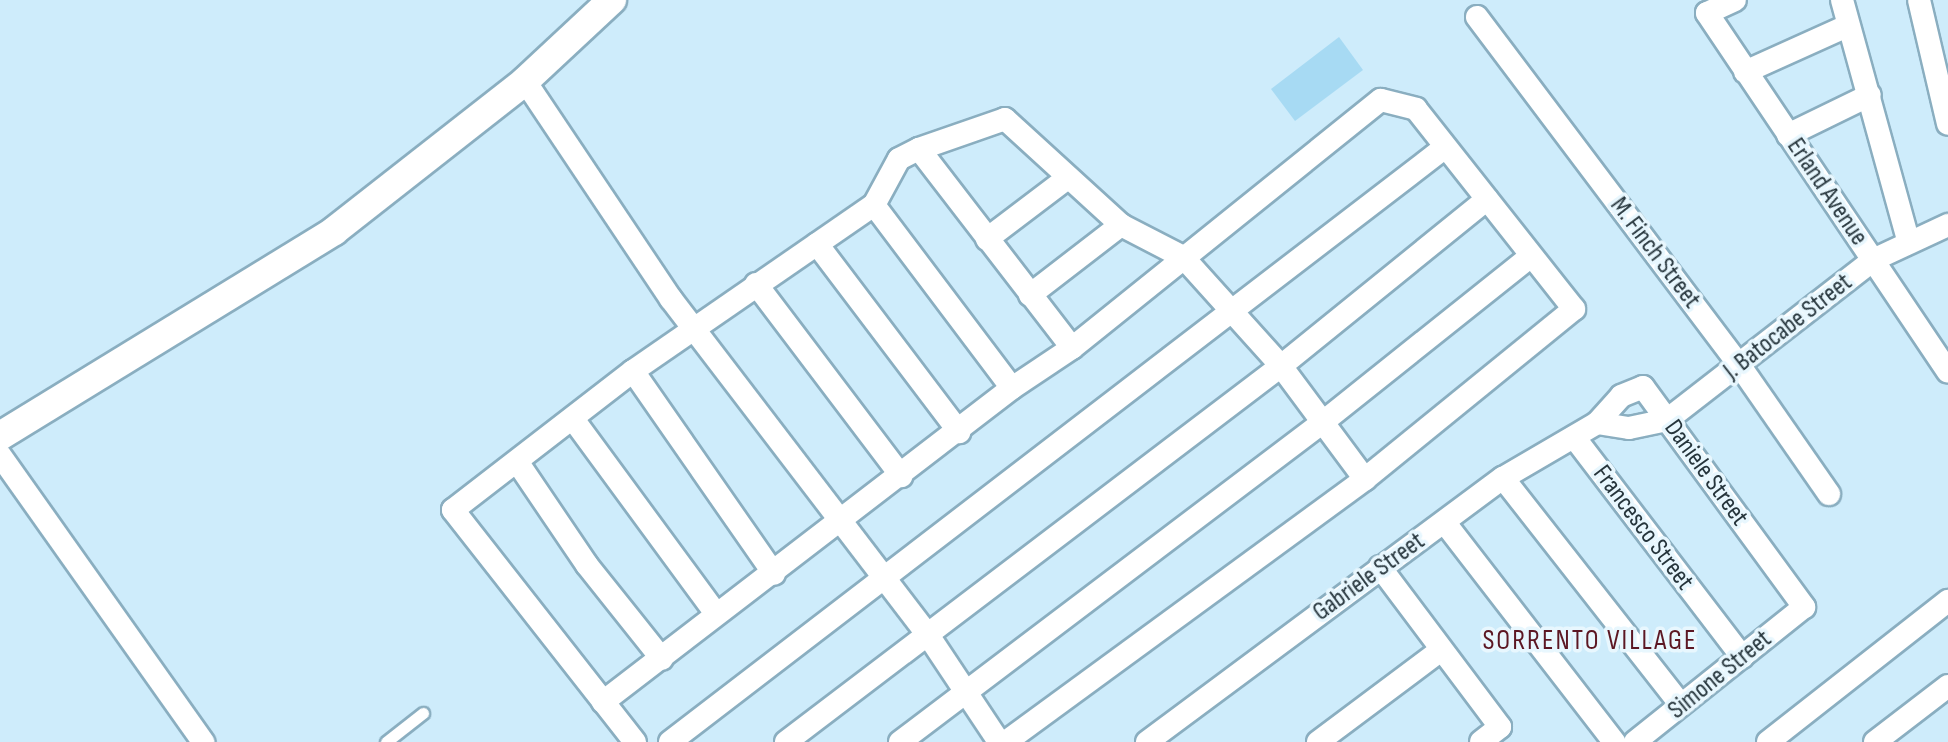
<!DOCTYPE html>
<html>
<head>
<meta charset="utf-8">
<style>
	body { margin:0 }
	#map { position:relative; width:1948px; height:742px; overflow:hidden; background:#ceecfb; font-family:"Sofia Sans Condensed",sans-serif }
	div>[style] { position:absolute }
	.green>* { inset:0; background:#a7daf3 }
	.roads { filter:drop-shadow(2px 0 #8aaec0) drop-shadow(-2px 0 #8aaec0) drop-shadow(0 2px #8aaec0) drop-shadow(0 -2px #8aaec0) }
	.service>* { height:11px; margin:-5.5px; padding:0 5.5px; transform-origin:5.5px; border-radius:5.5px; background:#fff }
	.minor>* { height:22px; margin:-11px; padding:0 11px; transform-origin:11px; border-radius:11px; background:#fff }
	.tertiary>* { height:28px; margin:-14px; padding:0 14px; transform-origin:14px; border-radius:14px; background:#fff }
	span { translate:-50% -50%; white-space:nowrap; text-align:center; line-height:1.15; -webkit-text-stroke:7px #e8f7fe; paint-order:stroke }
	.street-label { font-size:26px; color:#26353c }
	.neighbourhood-label { font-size:28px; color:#5c1723; letter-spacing:2px }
</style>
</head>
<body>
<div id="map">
	<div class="green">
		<div style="clip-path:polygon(1339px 37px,1363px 70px,1295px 121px,1271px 89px)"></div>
	</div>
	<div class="roads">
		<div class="service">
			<div style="left:386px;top:742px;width:47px;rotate:-38.1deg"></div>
		</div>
		<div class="minor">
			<div style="left:1735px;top:0;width:31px;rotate:155deg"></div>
			<div style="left:1707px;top:13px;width:432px;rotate:56.1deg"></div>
			<div style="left:1842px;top:0;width:249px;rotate:74.6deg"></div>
			<div style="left:1919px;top:0;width:127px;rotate:76.8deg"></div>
			<div style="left:1477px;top:17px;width:437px;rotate:53deg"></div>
			<div style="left:1740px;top:366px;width:156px;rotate:55.2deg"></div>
			<div style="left:1745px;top:72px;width:112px;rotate:-24.3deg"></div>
			<div style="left:525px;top:81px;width:262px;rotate:56.2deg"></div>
			<div style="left:671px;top:299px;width:423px;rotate:52.6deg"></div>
			<div style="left:928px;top:635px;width:128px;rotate:56.4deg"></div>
			<div style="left:1788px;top:135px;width:91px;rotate:-26deg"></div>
			<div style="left:919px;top:149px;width:251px;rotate:52.4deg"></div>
			<div style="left:874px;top:205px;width:229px;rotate:53deg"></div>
			<div style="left:987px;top:239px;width:99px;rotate:-37.2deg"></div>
			<div style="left:817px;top:244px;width:236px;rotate:52.9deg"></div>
			<div style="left:756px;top:284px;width:241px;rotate:52.9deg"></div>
			<div style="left:1030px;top:295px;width:115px;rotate:-37.6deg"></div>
			<div style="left:633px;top:371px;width:247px;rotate:55.2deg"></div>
			<div style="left:573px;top:419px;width:242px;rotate:53.7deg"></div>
			<div style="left:1597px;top:423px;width:32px;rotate:9deg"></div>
			<div style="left:1629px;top:428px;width:39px;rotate:-12deg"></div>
			<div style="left:1667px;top:420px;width:261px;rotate:-37.8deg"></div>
			<div style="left:1873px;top:260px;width:83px;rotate:-25deg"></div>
			<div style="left:1574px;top:437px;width:277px;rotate:52.6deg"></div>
			<div style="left:0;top:455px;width:352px;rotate:54.7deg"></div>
			<div style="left:518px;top:463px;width:123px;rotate:55.9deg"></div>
			<div style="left:587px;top:565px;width:120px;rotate:51.4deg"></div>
			<div style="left:1503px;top:478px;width:288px;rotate:51.9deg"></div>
			<div style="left:1445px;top:523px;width:277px;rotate:52.3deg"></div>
			<div style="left:1380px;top:567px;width:200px;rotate:53.1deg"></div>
			<div style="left:1500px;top:727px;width:24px;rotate:142deg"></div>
			<div style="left:603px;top:702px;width:516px;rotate:-37.51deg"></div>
			<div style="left:1012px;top:388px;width:72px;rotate:-33.7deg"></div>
			<div style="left:1072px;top:348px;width:396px;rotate:-38.8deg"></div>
			<div style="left:1381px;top:100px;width:36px;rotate:14deg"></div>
			<div style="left:1416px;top:109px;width:255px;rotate:51.7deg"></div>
			<div style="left:1574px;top:309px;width:269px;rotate:140.9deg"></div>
			<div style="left:1365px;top:479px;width:445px;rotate:143.8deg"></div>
			<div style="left:635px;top:742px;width:295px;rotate:-128.1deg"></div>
			<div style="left:453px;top:510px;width:227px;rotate:-37.7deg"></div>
			<div style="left:633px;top:371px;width:293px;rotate:-34.6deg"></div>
			<div style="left:874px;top:205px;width:52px;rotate:-61.5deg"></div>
			<div style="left:899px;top:159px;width:22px;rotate:-27deg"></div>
			<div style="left:919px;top:149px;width:91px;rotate:-19.2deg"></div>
			<div style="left:1005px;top:119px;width:157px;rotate:42.4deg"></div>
			<div style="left:1121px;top:225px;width:70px;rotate:27.3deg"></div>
			<div style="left:1183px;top:257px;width:147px;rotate:48deg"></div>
			<div style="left:1281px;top:366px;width:141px;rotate:53.4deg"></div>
			<div style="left:670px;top:742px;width:976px;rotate:-37.5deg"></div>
			<div style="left:786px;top:742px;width:622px;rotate:-37.22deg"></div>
			<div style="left:1281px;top:366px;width:265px;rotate:-39deg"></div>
			<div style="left:900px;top:742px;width:530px;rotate:-37.11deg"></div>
			<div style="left:1323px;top:422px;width:266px;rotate:-38.6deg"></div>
			<div style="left:1147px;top:742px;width:443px;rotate:-36.6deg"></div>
			<div style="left:1503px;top:478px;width:109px;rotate:-30.3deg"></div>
			<div style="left:1597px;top:423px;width:36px;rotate:-48deg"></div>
			<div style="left:1621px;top:396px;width:24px;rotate:-22deg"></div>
			<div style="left:1643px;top:387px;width:273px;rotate:53.8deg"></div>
			<div style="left:1804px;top:607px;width:216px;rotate:141.4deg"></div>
			<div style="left:1318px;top:742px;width:154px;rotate:-36.8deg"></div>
			<div style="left:1768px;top:742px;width:229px;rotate:-38.1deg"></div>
			<div style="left:1875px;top:742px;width:92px;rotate:-37.5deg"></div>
		</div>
		<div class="tertiary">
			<div style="left:0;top:436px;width:392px;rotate:-31.5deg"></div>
			<div style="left:334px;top:231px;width:243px;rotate:-38.1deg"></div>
			<div style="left:525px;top:81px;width:119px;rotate:-43deg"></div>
		</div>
	</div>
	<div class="street-label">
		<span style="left:1827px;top:192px;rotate:56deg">Erland Avenue</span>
		<span style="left:1655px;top:253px;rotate:53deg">M. Finch Street</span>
		<span style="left:1788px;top:327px;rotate:-38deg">J. Batocabe Street</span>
		<span style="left:1706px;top:473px;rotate:54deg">Daniele Street</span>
		<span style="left:1643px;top:528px;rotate:53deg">Francesco Street</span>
		<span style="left:1369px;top:577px;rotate:-36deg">Gabriele Street</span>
		<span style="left:1720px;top:675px;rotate:-39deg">Simone Street</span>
	</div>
	<div class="neighbourhood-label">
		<span style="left:1590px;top:641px">SORRENTO VILLAGE</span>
	</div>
</div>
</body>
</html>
